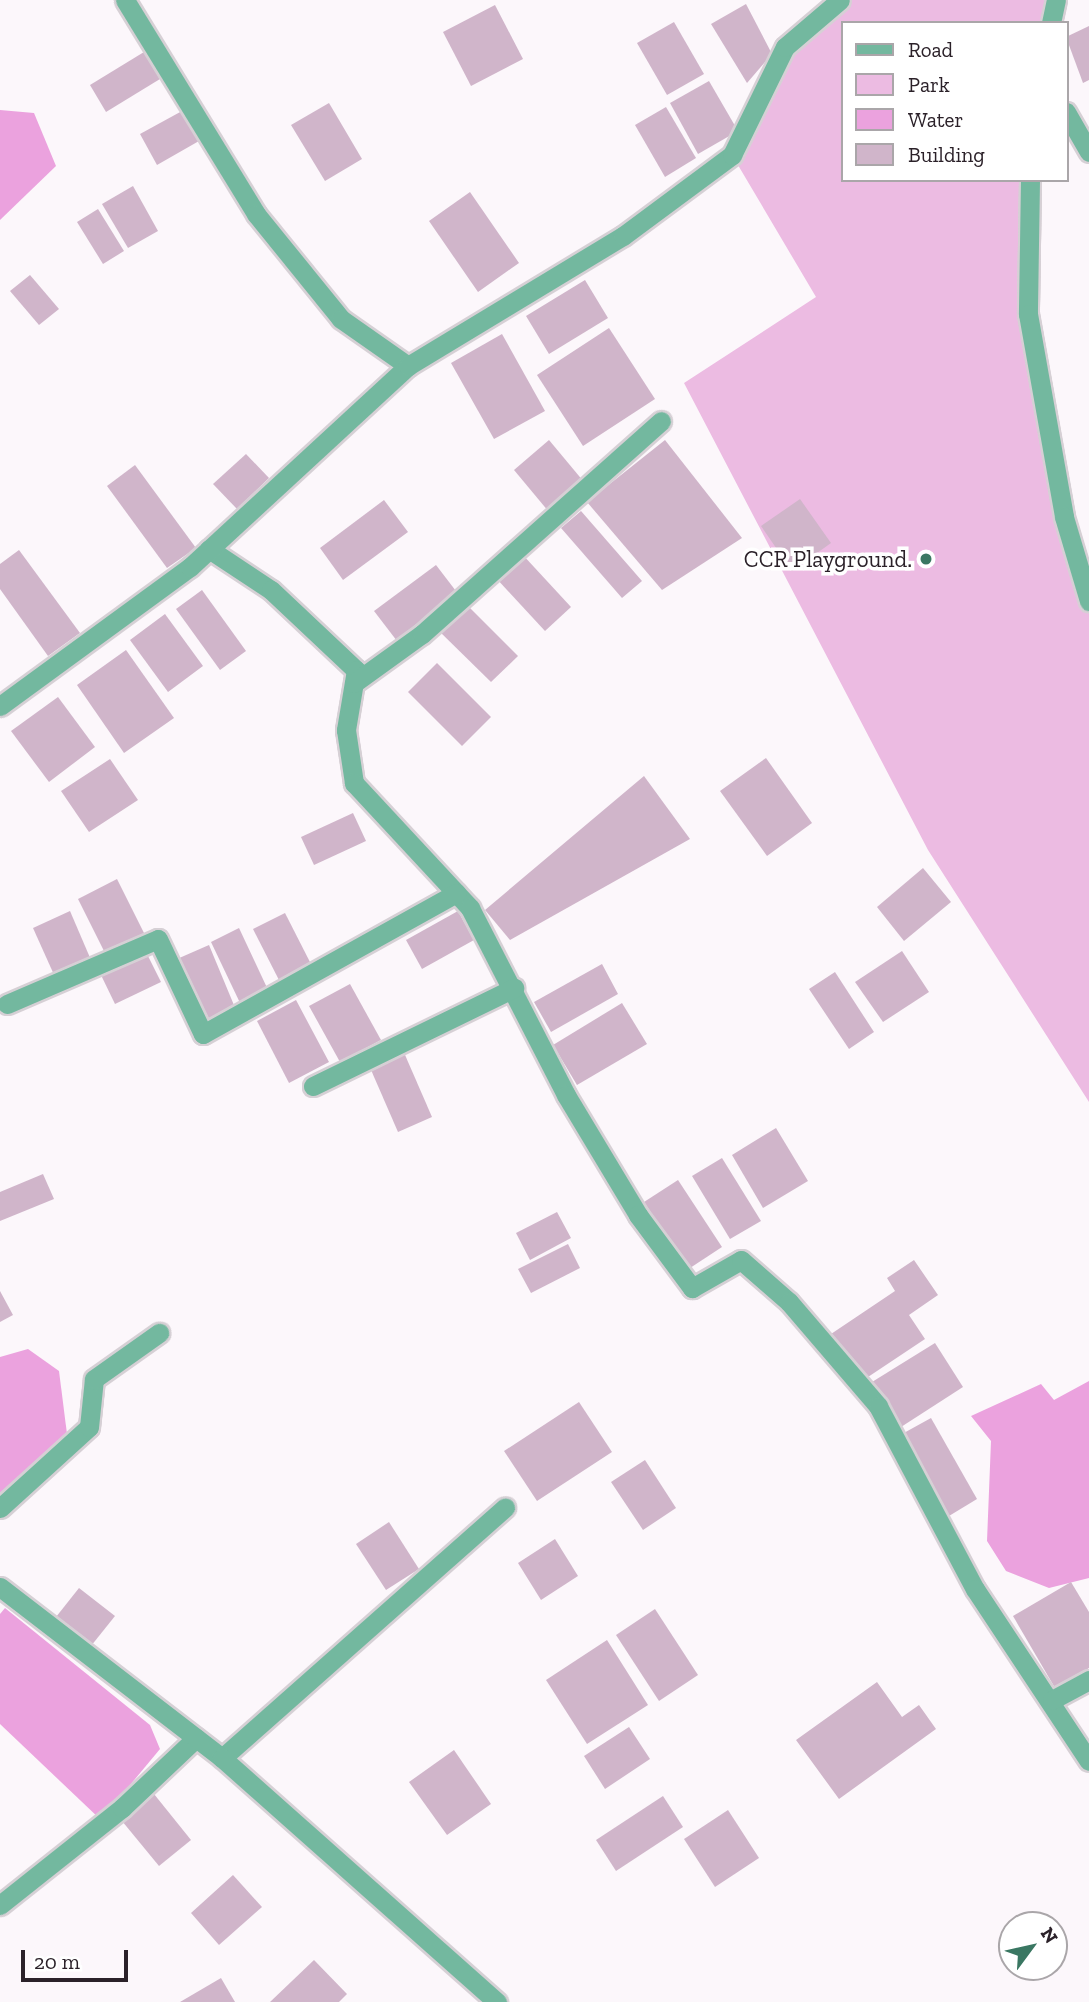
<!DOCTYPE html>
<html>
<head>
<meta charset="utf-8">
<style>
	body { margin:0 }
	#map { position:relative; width:1089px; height:2002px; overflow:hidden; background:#fcf7fb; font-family:"Zilla Slab",serif }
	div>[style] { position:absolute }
	.green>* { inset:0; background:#ecbbe2 }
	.water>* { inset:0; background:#eba2de }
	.building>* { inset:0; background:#d0b5ca }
	.roads { filter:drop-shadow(2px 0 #d6d0d5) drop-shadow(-2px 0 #d6d0d5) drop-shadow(0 2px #d6d0d5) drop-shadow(0 -2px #d6d0d5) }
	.minor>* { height:19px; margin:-9.5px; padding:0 9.5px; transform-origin:9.5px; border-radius:9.5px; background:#73b89f }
	.tertiary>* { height:19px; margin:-9.5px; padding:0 9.5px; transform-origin:9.5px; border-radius:9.5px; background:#73b89f }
	.dots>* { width:19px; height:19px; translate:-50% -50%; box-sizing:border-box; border:4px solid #fff; border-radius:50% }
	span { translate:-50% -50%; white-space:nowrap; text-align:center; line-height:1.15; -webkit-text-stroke:7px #fff; paint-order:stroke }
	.poi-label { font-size:23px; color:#2b2129 }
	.right { translate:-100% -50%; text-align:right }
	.legend { position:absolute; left:841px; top:21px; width:228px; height:161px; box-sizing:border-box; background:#fff; border:2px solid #aaa6a9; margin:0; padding:9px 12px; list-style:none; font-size:21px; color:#2b2129 }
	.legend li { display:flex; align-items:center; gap:14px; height:35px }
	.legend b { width:35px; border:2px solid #aaa6a9 }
	.north { position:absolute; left:998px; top:1911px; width:70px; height:70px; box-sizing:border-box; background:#fff; border:2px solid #aaa6a9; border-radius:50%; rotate:57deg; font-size:19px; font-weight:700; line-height:28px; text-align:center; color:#2b2129 }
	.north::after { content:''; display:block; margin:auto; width:24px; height:32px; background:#3a7762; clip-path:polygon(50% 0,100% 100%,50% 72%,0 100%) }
	.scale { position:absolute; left:21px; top:1950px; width:107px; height:32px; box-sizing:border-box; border:4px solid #2b2129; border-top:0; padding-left:9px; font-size:21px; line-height:24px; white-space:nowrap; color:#2b2129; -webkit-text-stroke:5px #fff; paint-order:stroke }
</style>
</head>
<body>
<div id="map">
	<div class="green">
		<div style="clip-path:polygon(840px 0,1056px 0,1051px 23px,842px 23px,842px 180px,1030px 180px,1028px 314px,1089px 601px,1089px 1102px,928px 850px,684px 383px,816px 297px,732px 155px,785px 47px)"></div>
	</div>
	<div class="water">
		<div style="clip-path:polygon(0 110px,34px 113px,56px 166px,0 220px)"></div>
		<div style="clip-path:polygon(28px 1349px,59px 1371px,68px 1442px,0 1502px,0 1357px)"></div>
		<div style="clip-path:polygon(1089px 1381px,1089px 1578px,1049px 1588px,1006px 1571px,987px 1541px,991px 1441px,971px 1416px,1041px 1384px,1054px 1400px)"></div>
		<div style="clip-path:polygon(5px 1608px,150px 1725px,160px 1749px,101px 1820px,0 1724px,0 1614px)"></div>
	</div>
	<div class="building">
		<div style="clip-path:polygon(746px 4px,772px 54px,747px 83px,711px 24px)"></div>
		<div style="clip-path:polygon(495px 5px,523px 59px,471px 86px,443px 32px)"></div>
		<div style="clip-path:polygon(674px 22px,704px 74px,667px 95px,637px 43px)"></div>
		<div style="clip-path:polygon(1089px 26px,1089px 80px,1083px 83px,1066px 37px)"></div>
		<div style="clip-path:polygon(144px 52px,160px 79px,106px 112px,90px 85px)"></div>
		<div style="clip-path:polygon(709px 81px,738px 131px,698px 154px,670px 103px)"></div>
		<div style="clip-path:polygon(329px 103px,362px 159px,325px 181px,291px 125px)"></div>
		<div style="clip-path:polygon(666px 107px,696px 158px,665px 177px,635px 125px)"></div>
		<div style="clip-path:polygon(182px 111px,199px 141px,157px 165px,140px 134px)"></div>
		<div style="clip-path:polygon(133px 186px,158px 231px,128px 248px,102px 204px)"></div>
		<div style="clip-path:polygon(470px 192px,519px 263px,478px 292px,429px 221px)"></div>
		<div style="clip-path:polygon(98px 209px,124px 251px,103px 264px,77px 222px)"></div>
		<div style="clip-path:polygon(30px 275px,59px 309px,39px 325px,10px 291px)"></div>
		<div style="clip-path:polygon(585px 280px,608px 318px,549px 354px,526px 316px)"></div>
		<div style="clip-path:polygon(609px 328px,655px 399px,583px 446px,537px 375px)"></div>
		<div style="clip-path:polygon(502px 334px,545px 411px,494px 439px,451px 363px)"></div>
		<div style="clip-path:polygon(549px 440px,584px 482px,549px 512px,514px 470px)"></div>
		<div style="clip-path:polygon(665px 440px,742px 538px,662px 590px,587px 502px)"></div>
		<div style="clip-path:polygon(246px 454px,269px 478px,237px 509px,213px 484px)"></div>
		<div style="clip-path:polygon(135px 465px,196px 548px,167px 568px,107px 486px)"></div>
		<div style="clip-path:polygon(800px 499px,831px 543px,792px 571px,761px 526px)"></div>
		<div style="clip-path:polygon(384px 500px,408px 532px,343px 580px,320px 548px)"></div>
		<div style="clip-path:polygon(581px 511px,642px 581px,622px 598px,561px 528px)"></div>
		<div style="clip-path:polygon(19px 550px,80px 633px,48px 656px,0 589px,0 564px)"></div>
		<div style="clip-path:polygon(522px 554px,571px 607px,545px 631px,496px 578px)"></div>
		<div style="clip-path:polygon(436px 565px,459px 595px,397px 641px,374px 611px)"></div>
		<div style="clip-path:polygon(202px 590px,246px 651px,220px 670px,176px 609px)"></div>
		<div style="clip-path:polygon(465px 603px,518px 656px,491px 682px,438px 630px)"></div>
		<div style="clip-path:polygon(165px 614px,203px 666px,168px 692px,130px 640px)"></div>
		<div style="clip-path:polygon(126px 650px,174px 718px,124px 753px,77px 685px)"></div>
		<div style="clip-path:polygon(437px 663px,491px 717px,462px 746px,408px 692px)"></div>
		<div style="clip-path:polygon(58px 697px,95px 747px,49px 782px,11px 731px)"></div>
		<div style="clip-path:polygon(766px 758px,812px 823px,767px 856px,720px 791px)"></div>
		<div style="clip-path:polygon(110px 759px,138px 800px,89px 832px,61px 791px)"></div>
		<div style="clip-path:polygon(644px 776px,690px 839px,510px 940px,485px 910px)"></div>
		<div style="clip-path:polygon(353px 813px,366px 841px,314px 865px,301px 837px)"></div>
		<div style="clip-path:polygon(923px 868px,951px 902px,904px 941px,877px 907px)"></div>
		<div style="clip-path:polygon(117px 879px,145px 935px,106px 955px,78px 899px)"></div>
		<div style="clip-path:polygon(70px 911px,91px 960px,55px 977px,33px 928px)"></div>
		<div style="clip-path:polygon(458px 911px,474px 940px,422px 969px,406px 940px)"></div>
		<div style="clip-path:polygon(285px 913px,313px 968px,281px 984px,253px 929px)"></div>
		<div style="clip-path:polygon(239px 928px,269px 992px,241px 1005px,211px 942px)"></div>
		<div style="clip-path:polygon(209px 945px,236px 1010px,204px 1024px,177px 959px)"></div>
		<div style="clip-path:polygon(902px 951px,929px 992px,883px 1022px,855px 982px)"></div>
		<div style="clip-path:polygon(146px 952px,161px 982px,115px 1004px,100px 973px)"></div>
		<div style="clip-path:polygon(602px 964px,618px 994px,551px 1032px,534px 1002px)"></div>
		<div style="clip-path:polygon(835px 972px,874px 1032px,849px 1049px,809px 989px)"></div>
		<div style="clip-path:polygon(350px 984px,381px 1040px,340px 1062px,309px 1006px)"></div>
		<div style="clip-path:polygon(296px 1000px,329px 1062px,289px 1083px,257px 1021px)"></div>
		<div style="clip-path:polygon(622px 1003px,647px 1044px,577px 1085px,553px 1045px)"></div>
		<div style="clip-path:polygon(402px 1048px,432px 1117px,398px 1132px,368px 1063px)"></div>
		<div style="clip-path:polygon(776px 1128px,808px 1181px,763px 1208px,732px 1155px)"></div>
		<div style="clip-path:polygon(722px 1158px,761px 1221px,730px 1239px,692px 1176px)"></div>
		<div style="clip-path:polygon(43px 1174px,54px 1199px,0 1221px,0 1192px)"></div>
		<div style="clip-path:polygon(678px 1180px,722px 1247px,687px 1270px,644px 1202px)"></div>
		<div style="clip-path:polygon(557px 1212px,571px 1238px,530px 1260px,516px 1233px)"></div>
		<div style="clip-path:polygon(568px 1244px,580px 1268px,531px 1293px,518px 1269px)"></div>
		<div style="clip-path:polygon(914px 1260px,938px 1295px,909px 1315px,925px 1339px,862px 1381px,831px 1334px,895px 1291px,887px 1278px)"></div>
		<div style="clip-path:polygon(0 1291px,13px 1315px,0 1322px)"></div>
		<div style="clip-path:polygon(935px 1343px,963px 1387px,901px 1427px,872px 1382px)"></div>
		<div style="clip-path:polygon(579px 1402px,612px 1452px,537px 1501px,504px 1451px)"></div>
		<div style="clip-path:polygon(931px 1418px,977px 1499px,949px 1516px,902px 1434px)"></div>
		<div style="clip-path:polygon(645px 1460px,676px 1508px,643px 1530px,611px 1482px)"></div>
		<div style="clip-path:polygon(389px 1522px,419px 1569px,386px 1590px,356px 1544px)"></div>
		<div style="clip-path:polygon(555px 1539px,578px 1576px,541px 1600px,518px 1563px)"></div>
		<div style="clip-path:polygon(1071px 1582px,1089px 1612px,1089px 1668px,1055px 1688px,1013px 1616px)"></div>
		<div style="clip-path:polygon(79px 1588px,115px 1616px,91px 1646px,56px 1617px)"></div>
		<div style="clip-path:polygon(655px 1609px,698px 1675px,659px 1701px,616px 1635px)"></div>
		<div style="clip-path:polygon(607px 1640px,648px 1705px,587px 1744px,546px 1680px)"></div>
		<div style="clip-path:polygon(877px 1682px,902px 1717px,919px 1705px,936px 1729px,839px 1799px,796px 1740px)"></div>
		<div style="clip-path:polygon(629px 1727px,650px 1759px,605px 1789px,584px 1756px)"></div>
		<div style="clip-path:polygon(454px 1750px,491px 1804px,447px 1835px,409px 1782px)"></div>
		<div style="clip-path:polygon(154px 1794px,191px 1840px,159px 1866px,122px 1821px)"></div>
		<div style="clip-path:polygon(663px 1796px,683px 1827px,616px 1871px,596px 1840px)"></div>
		<div style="clip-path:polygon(728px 1810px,759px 1858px,715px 1887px,684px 1839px)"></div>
		<div style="clip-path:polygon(233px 1875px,262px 1907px,219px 1945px,191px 1913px)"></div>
		<div style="clip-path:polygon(314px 1960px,347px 1994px,339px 2002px,270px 2002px)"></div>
		<div style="clip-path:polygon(221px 1978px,235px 2002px,180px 2002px)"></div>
	</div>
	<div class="roads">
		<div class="minor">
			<div style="left:125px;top:0;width:251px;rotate:58.5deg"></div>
			<div style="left:256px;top:214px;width:135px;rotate:51deg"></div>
			<div style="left:341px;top:319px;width:82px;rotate:35deg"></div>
			<div style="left:1051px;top:23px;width:24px;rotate:-78deg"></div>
			<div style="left:1066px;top:112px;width:46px;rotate:60.1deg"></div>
			<div style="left:1030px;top:180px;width:134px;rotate:90.9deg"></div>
			<div style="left:1028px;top:314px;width:206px;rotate:79.9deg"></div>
			<div style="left:1064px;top:517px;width:88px;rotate:73.4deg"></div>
			<div style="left:209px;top:549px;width:74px;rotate:33.5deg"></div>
			<div style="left:271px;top:590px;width:117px;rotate:43.3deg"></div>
			<div style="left:356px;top:670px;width:61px;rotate:99.5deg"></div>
			<div style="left:346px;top:730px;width:54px;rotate:81.4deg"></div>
			<div style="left:354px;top:783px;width:171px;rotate:47.1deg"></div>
			<div style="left:470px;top:908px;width:210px;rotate:62.8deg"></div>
			<div style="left:566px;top:1095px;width:140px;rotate:59deg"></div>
			<div style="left:638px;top:1215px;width:91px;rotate:53.5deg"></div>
			<div style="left:692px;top:1288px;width:56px;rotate:-29.7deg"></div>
			<div style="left:741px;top:1260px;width:64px;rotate:41.2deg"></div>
			<div style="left:789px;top:1302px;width:137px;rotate:49.4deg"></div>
			<div style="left:878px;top:1406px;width:207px;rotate:62.1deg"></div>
			<div style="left:975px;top:1589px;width:206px;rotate:56.5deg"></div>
			<div style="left:354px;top:683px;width:84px;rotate:-35.8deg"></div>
			<div style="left:422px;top:634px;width:320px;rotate:-41.7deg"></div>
			<div style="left:0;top:706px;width:235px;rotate:-36.2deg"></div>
			<div style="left:190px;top:567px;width:297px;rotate:-42.7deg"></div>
			<div style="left:408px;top:366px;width:251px;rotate:-31.2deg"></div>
			<div style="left:623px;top:236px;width:136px;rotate:-36.6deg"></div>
			<div style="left:732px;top:155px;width:120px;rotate:-63.9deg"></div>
			<div style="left:785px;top:47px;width:72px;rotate:-40.5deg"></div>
			<div style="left:7px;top:1004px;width:164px;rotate:-23.3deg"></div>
			<div style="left:158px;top:939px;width:105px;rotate:64.7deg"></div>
			<div style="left:203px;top:1034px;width:290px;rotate:-29.1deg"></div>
			<div style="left:313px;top:1086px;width:224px;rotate:-26deg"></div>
			<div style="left:0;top:1508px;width:120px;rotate:-42.3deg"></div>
			<div style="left:89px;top:1427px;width:48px;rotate:-84.1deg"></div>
			<div style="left:94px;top:1379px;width:80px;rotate:-35.3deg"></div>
			<div style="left:1052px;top:1700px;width:42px;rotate:-28.4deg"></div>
			<div style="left:222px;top:1758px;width:378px;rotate:-41.5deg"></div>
			<div style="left:0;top:1905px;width:156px;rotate:-38.5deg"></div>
			<div style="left:122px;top:1808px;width:102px;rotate:-43.4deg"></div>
		</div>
		<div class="tertiary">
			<div style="left:0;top:1587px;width:280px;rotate:37.6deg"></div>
			<div style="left:222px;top:1758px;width:368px;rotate:41.6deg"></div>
		</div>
	</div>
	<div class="dots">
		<div style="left:926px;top:559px;background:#3a7762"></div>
	</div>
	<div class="poi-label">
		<span class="right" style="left:912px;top:559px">CCR Playground.</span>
	</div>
	<ul class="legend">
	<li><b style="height:9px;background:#73b89f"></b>Road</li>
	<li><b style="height:19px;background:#ecbbe2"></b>Park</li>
	<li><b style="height:19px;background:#eba2de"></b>Water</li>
	<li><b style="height:19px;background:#d0b5ca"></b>Building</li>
	</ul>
	<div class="north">N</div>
	<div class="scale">20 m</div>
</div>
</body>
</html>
